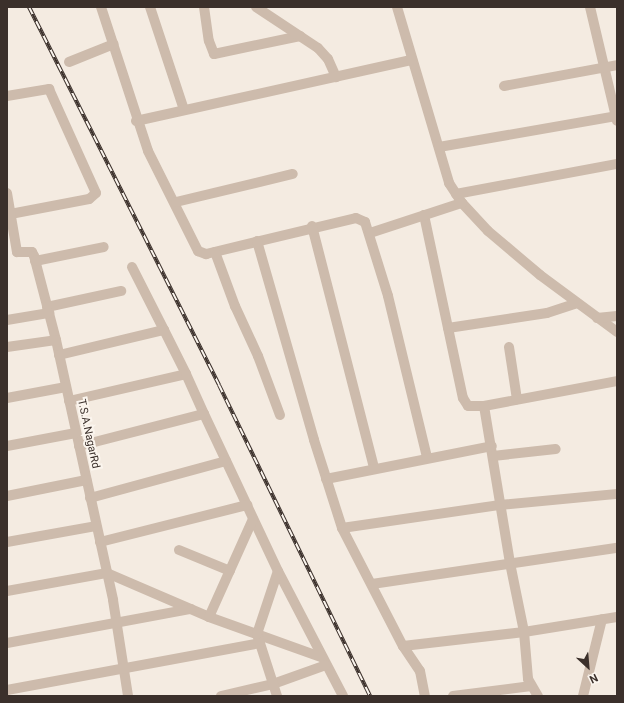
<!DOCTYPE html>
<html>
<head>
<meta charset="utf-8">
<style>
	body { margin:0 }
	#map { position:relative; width:624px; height:703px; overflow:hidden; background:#f4ebe1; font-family:Roboto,sans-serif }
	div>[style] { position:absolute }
	.minor>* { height:10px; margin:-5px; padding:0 5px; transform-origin:5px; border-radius:5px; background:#cdbbac }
	.rail>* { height:4px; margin-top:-2px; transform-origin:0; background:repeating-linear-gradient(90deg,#fbf5ee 0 8px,#3b302b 0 16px); box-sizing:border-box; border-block:1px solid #3b302b }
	span { translate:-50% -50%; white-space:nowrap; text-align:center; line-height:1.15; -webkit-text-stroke:4px #fbf5ee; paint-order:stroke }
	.street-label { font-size:11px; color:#3b302b }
	.frame { position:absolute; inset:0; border:8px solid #3b302b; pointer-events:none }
	.north { position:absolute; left:568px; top:647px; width:40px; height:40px; -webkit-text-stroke:3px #fbf5ee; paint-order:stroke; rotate:154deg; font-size:11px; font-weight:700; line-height:16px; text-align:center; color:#3b302b }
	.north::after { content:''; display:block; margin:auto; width:14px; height:18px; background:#3b302b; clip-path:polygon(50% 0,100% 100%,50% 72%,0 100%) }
</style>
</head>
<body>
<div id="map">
	<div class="minor">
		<div style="left:101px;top:7px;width:151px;rotate:71.9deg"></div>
		<div style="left:148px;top:151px;width:112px;rotate:63.4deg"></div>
		<div style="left:198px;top:251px;width:9px;rotate:21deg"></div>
		<div style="left:206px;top:254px;width:154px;rotate:-13.5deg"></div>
		<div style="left:356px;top:218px;width:10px;rotate:24deg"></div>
		<div style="left:365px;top:222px;width:77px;rotate:72.7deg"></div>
		<div style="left:388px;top:296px;width:166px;rotate:76.4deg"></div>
		<div style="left:150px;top:7px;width:108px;rotate:71.7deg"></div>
		<div style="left:204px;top:7px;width:34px;rotate:82deg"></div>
		<div style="left:209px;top:41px;width:14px;rotate:69deg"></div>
		<div style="left:214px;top:54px;width:88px;rotate:-11.8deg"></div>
		<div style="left:256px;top:7px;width:74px;rotate:33.5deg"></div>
		<div style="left:318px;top:48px;width:15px;rotate:48deg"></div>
		<div style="left:328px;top:59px;width:20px;rotate:66deg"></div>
		<div style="left:397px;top:7px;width:184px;rotate:73.5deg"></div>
		<div style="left:449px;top:183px;width:24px;rotate:57deg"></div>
		<div style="left:462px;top:203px;width:38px;rotate:47deg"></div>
		<div style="left:488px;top:231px;width:68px;rotate:40.2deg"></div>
		<div style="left:540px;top:275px;width:96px;rotate:36.5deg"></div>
		<div style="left:590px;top:7px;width:117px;rotate:76.7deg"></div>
		<div style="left:69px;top:62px;width:48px;rotate:-21.8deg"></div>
		<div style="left:504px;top:86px;width:115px;rotate:-10.5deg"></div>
		<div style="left:7px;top:96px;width:43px;rotate:-9.5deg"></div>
		<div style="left:49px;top:89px;width:114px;rotate:65.7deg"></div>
		<div style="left:96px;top:193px;width:9px;rotate:139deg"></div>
		<div style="left:89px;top:199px;width:80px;rotate:169.2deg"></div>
		<div style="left:136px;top:121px;width:283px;rotate:-12.5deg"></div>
		<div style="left:439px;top:147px;width:181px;rotate:-9.9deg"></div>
		<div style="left:7px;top:193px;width:60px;rotate:80.4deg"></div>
		<div style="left:17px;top:252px;width:15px"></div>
		<div style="left:32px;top:252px;width:4px;rotate:63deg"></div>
		<div style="left:34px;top:256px;width:87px;rotate:75.3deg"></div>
		<div style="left:56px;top:340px;width:266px;rotate:77.6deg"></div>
		<div style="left:113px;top:600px;width:97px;rotate:81.1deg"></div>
		<div style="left:456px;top:194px;width:164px;rotate:-10.6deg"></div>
		<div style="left:176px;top:202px;width:120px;rotate:-13.5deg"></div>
		<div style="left:424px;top:215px;width:187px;rotate:78deg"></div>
		<div style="left:463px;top:398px;width:9px;rotate:58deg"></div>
		<div style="left:468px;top:406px;width:16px"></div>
		<div style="left:484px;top:406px;width:135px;rotate:-10.6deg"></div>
		<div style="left:312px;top:226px;width:250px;rotate:75.6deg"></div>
		<div style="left:370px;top:233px;width:97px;rotate:-18.1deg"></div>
		<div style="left:257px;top:241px;width:207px;rotate:74deg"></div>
		<div style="left:314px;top:440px;width:92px;rotate:72.3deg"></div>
		<div style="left:342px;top:528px;width:133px;rotate:62.7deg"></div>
		<div style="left:403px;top:646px;width:122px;rotate:-6.6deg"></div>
		<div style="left:524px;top:632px;width:94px;rotate:-9.2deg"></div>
		<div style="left:215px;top:252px;width:58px;rotate:69.7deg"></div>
		<div style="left:235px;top:306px;width:55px;rotate:65.3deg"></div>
		<div style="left:258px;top:356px;width:63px;rotate:69.6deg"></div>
		<div style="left:35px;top:261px;width:70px;rotate:-11.5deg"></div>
		<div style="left:132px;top:267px;width:71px;rotate:63.1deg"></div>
		<div style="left:47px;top:307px;width:76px;rotate:-12.2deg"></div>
		<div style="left:597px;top:318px;width:20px;rotate:-6deg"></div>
		<div style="left:7px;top:320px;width:43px;rotate:-9.5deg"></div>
		<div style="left:448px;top:328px;width:100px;rotate:-8.6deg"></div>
		<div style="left:547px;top:313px;width:32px;rotate:-18deg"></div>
		<div style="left:7px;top:347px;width:49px;rotate:-8.1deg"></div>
		<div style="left:509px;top:347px;width:53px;rotate:81.3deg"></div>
		<div style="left:59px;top:355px;width:108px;rotate:-13.4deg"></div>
		<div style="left:164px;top:330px;width:49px;rotate:63.4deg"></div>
		<div style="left:7px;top:398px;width:60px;rotate:-10.6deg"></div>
		<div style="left:69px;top:401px;width:120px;rotate:-13deg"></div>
		<div style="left:186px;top:374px;width:44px;rotate:65.8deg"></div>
		<div style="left:484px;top:406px;width:159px;rotate:80.6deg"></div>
		<div style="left:510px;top:563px;width:70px;rotate:78.5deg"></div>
		<div style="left:524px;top:632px;width:47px;rotate:85.1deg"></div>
		<div style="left:528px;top:679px;width:20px;rotate:60deg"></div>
		<div style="left:7px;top:446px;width:70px;rotate:-10.7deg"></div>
		<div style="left:79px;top:446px;width:129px;rotate:-14.4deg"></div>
		<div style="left:204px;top:414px;width:174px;rotate:64.8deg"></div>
		<div style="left:278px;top:571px;width:141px;rotate:62.5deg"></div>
		<div style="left:493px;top:456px;width:63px;rotate:-6.3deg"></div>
		<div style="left:326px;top:479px;width:169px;rotate:-11.2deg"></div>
		<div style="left:7px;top:496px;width:81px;rotate:-11.4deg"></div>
		<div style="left:90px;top:498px;width:141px;rotate:-15.2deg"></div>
		<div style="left:342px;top:528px;width:160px;rotate:-8.3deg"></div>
		<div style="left:500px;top:505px;width:118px;rotate:-5.4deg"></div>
		<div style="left:7px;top:542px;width:90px;rotate:-10.2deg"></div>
		<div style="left:100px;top:542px;width:152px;rotate:-14.1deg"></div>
		<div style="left:179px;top:550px;width:55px;rotate:22.4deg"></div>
		<div style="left:372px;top:584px;width:248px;rotate:-8.4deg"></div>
		<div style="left:7px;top:591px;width:102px;rotate:-10.2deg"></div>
		<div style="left:107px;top:573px;width:111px;rotate:23.3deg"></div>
		<div style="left:209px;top:617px;width:119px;rotate:19.7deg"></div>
		<div style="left:209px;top:617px;width:107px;rotate:-65.8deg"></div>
		<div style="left:7px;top:643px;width:187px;rotate:-10.5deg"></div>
		<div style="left:403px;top:646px;width:30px;rotate:56deg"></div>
		<div style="left:420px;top:671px;width:25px;rotate:79deg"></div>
		<div style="left:7px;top:690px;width:257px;rotate:-10.5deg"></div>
		<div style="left:221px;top:696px;width:53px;rotate:-13deg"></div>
		<div style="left:273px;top:684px;width:56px;rotate:-19.7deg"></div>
		<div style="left:277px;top:696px;width:65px;rotate:-107.9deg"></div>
		<div style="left:257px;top:634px;width:66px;rotate:-71.6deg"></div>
		<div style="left:453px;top:696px;width:79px;rotate:-7.3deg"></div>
		<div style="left:583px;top:696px;width:79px;rotate:-76.1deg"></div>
	</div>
	<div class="rail">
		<div style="left:29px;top:7px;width:423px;rotate:63.3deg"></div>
		<div style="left:219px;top:385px;width:346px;rotate:64.1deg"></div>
	</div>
	<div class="street-label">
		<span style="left:88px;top:434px;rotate:78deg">T.S.A.NagarRd</span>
	</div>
	<div class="frame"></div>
	<div class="north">N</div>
</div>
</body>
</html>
